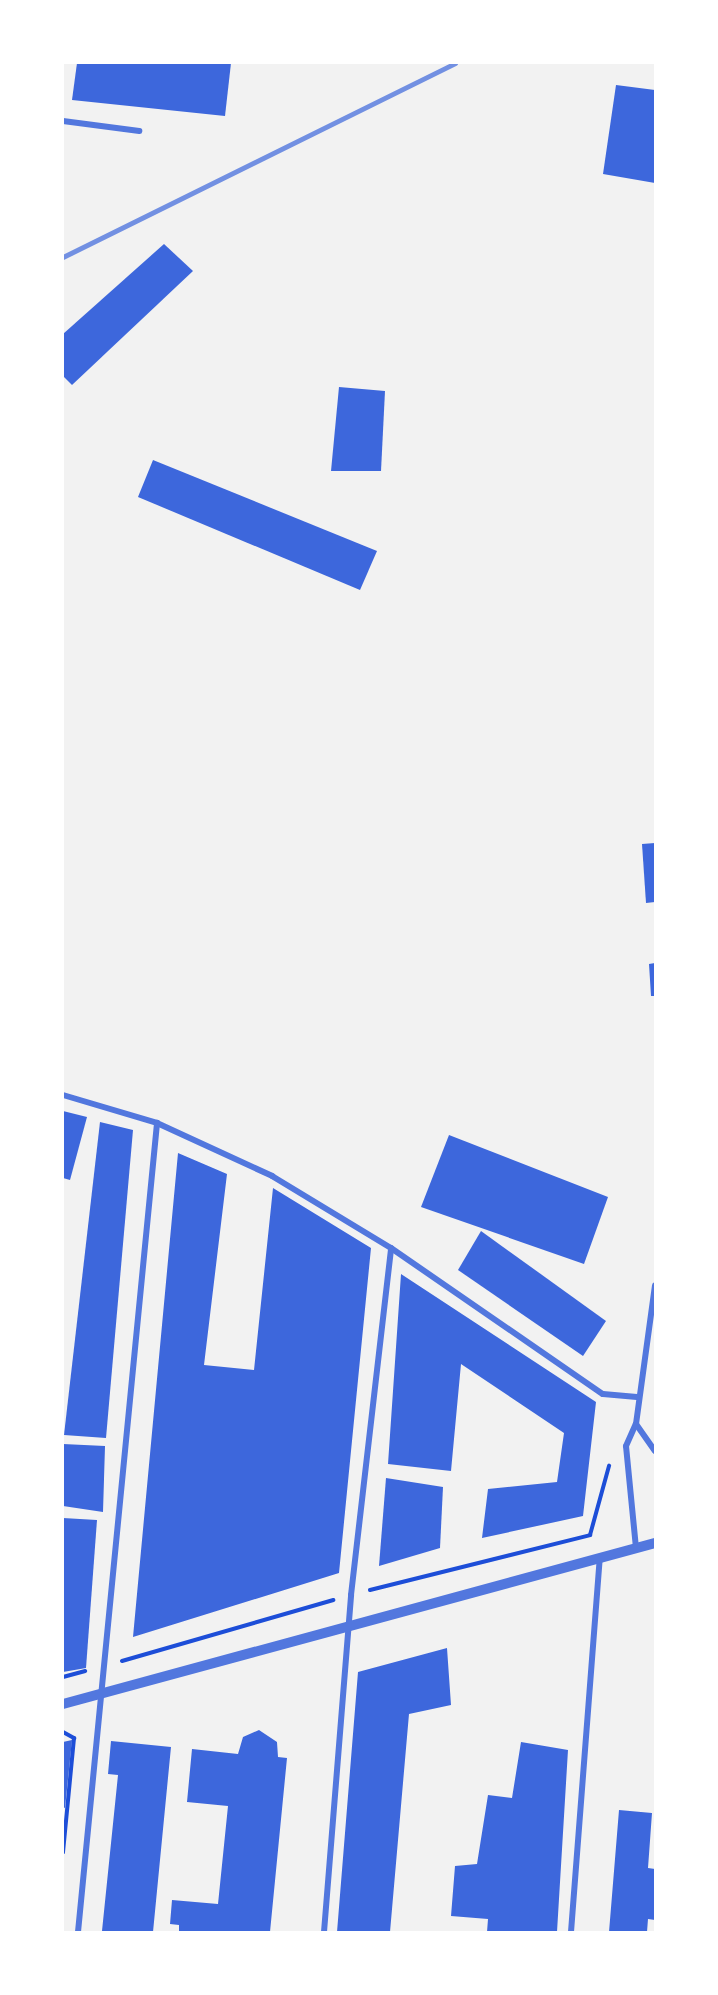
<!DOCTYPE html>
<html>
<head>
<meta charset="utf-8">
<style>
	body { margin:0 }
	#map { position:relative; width:718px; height:1995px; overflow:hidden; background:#f2f2f2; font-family:Roboto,sans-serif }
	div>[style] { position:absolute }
	.building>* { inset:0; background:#3d67dc }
	.path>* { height:4px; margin:-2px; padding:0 2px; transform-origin:2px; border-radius:2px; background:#1d4ed8 }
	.minor>* { height:6px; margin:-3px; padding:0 3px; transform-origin:3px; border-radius:3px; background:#5277de }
	.tertiary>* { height:10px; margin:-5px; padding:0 5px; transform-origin:5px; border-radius:5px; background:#5277de }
	.rail>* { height:4.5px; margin:-2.25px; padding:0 2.25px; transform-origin:2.25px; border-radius:2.25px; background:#7290e2 }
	span { translate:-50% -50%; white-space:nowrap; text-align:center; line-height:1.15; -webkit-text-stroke:5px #fff; paint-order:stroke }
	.frame { position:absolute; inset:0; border:64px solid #fff; pointer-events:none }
</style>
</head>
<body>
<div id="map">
	<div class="building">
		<div style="clip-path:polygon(77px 63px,231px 63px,225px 116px,72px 100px)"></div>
		<div style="clip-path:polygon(616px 85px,655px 90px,655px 183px,603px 174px)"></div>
		<div style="clip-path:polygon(164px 244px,193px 271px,72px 385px,63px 376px,63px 334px)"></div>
		<div style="clip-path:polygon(339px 387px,385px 391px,381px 471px,331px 471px)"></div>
		<div style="clip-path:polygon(153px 460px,377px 551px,360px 590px,138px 497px)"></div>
		<div style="clip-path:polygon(655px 843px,655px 902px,646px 903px,642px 844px)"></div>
		<div style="clip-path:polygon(655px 963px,655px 996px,651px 996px,649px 964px)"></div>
		<div style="clip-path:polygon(63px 1111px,87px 1117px,70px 1180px,63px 1178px)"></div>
		<div style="clip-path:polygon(100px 1122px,133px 1130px,106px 1438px,64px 1435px)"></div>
		<div style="clip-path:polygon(449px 1135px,608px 1197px,584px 1264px,421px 1207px)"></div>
		<div style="clip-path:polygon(178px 1153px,227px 1174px,204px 1365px,254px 1370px,273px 1188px,371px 1248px,339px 1573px,133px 1637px)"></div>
		<div style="clip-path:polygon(481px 1231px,606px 1321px,583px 1356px,458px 1270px)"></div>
		<div style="clip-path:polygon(401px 1274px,596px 1402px,583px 1516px,482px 1538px,488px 1489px,557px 1482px,564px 1433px,461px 1364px,451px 1471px,388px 1464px)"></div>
		<div style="clip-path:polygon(63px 1444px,105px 1446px,103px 1512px,63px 1506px)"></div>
		<div style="clip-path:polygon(386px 1478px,443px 1487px,440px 1548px,379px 1566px)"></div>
		<div style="clip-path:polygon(63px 1518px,97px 1520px,86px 1668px,63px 1672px)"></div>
		<div style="clip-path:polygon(447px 1648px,451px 1705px,409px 1714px,390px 1932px,337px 1932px,358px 1672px)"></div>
		<div style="clip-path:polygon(259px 1730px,277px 1742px,278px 1757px,287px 1758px,270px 1932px,179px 1932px,179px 1925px,170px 1924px,172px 1900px,218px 1904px,228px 1806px,187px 1802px,192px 1749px,238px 1754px,243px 1737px)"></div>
		<div style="clip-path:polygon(72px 1740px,65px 1808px,63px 1807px,63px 1742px)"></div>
		<div style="clip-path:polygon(111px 1741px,171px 1747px,153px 1932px,102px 1931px,118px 1775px,108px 1774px)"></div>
		<div style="clip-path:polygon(521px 1742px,568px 1750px,557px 1932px,487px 1932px,488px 1919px,451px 1916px,455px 1866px,477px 1864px,488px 1795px,512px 1798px)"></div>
		<div style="clip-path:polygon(619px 1810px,652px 1813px,648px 1868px,655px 1869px,655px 1920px,648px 1919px,647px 1932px,609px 1932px)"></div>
	</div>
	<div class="path">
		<div style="left:370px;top:1590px;width:227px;rotate:-14deg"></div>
		<div style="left:590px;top:1535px;width:72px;rotate:-74.6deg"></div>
		<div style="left:122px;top:1661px;width:220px;rotate:-16.1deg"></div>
		<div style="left:63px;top:1677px;width:23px;rotate:-15deg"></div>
		<div style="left:63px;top:1732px;width:13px;rotate:29deg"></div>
		<div style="left:74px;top:1738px;width:115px;rotate:95.5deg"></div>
	</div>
	<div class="minor">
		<div style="left:63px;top:121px;width:77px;rotate:7.5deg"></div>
		<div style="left:63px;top:1095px;width:98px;rotate:16.6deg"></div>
		<div style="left:157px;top:1123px;width:127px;rotate:24.7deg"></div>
		<div style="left:272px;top:1176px;width:139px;rotate:31.2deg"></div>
		<div style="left:391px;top:1248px;width:257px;rotate:34.6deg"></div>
		<div style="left:603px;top:1394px;width:34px;rotate:5deg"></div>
		<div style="left:636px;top:1424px;width:140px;rotate:-82.2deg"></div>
		<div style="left:636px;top:1548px;width:102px;rotate:-95.6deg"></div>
		<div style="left:626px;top:1446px;width:24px;rotate:-66deg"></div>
		<div style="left:636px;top:1424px;width:33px;rotate:55deg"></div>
		<div style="left:78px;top:1932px;width:813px;rotate:-84.42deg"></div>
		<div style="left:324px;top:1932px;width:338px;rotate:-85.4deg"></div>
		<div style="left:351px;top:1595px;width:349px;rotate:-83.4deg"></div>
		<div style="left:571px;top:1932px;width:375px;rotate:-85.6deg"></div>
	</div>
	<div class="tertiary">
		<div style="left:63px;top:1704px;width:614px;rotate:-15.21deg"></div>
	</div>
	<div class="rail">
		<div style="left:63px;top:257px;width:437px;rotate:-26.3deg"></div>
	</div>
	<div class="frame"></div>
</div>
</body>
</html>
